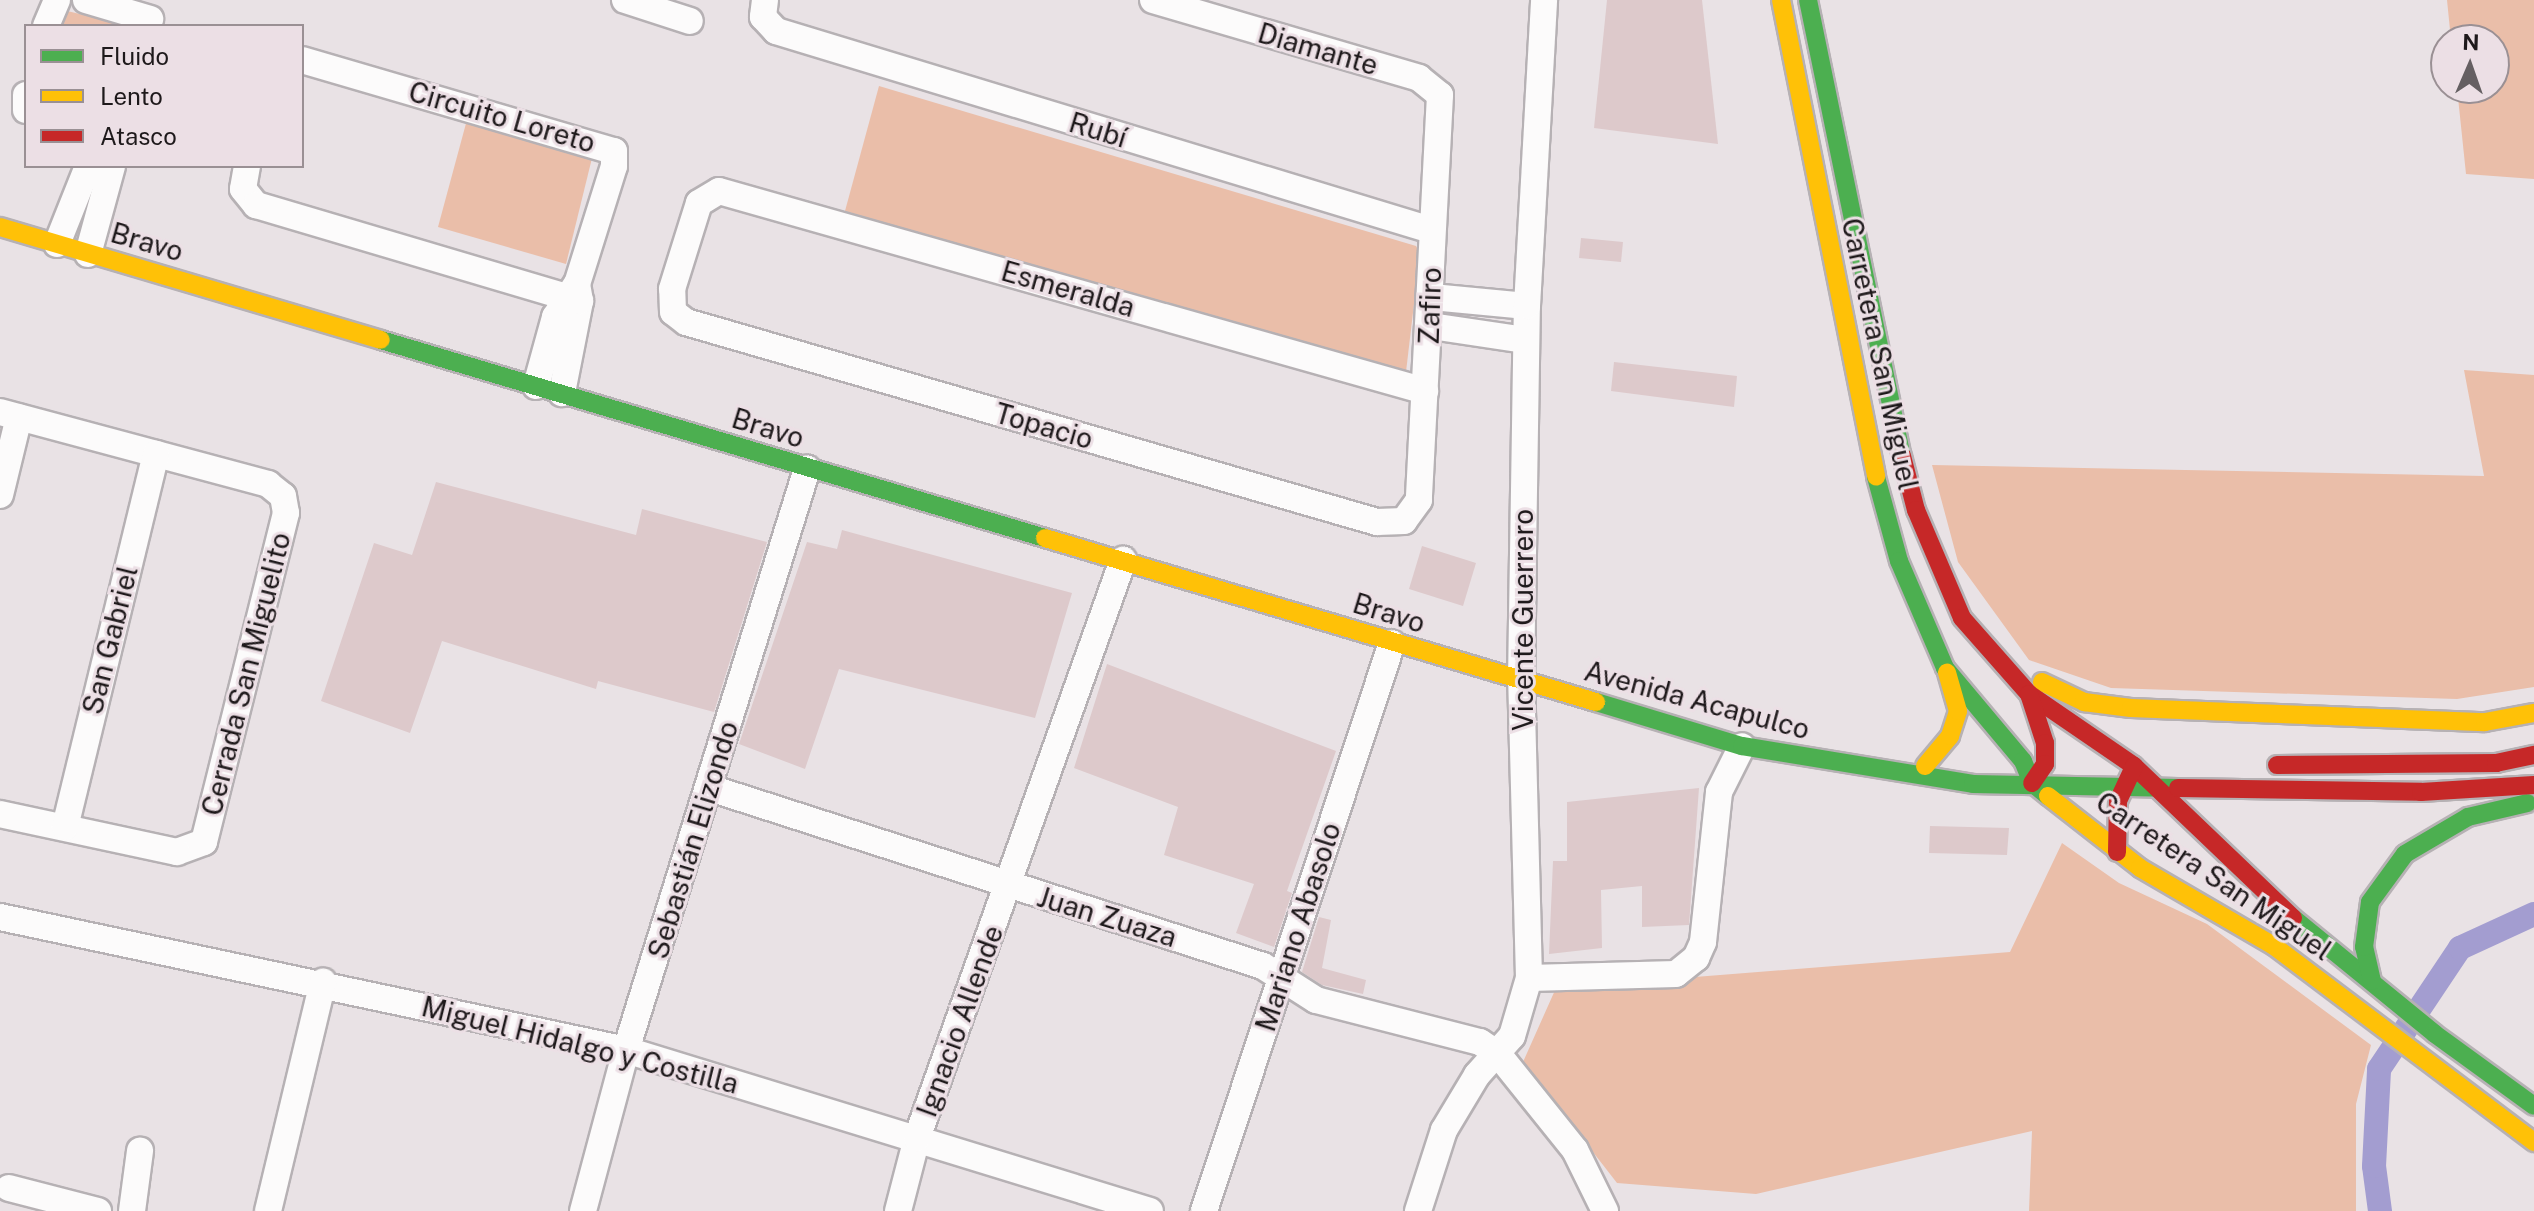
<!DOCTYPE html>
<html>
<head>
<meta charset="utf-8">
<style>
	body { margin:0 }
	#map { position:relative; width:2534px; height:1211px; overflow:hidden; background:#e9e2e5; font-family:"Public Sans",sans-serif }
	div>[style] { position:absolute }
	.green>* { inset:0; background:#eabea9 }
	.canal>* { height:24px; margin:-12px; padding:0 12px; transform-origin:12px; border-radius:12px; background:#a39dd0 }
	.building>* { inset:0; background:#ddc9cb }
	.roads { filter:drop-shadow(2px 0 #b6b1b4) drop-shadow(-2px 0 #b6b1b4) drop-shadow(0 2px #b6b1b4) drop-shadow(0 -2px #b6b1b4) }
	.street>* { height:26px; margin:-13px; padding:0 13px; transform-origin:13px; border-radius:13px; background:#fcfbfb }
	.fast>* { height:18px; margin:-9px; padding:0 9px; transform-origin:9px; border-radius:9px; background:#4caf50 }
	.slow>* { height:18px; margin:-9px; padding:0 9px; transform-origin:9px; border-radius:9px; background:#ffc107 }
	.jam>* { height:18px; margin:-9px; padding:0 9px; transform-origin:9px; border-radius:9px; background:#c62828 }
	span { translate:-50% -50%; white-space:nowrap; text-align:center; line-height:1.15; -webkit-text-stroke:6px #ecdfe5; paint-order:stroke }
	.street-label { font-size:28px; color:#1e191b }
	.legend { position:absolute; left:24px; top:24px; width:280px; height:144px; box-sizing:border-box; background:#ecdfe5; border:2px solid #9a9094; margin:0; padding:10px 14px; list-style:none; font-size:24px; color:#1e191b }
	.legend li { display:flex; align-items:center; gap:16px; height:40px }
	.legend b { width:40px; border:2px solid #9a9094 }
	.north { position:absolute; left:2430px; top:24px; width:80px; height:80px; box-sizing:border-box; background:#ecdfe5; border:2px solid #9a9094; border-radius:50%; rotate:2deg; font-size:22px; font-weight:700; line-height:32px; text-align:center; color:#1e191b }
	.north::after { content:''; display:block; margin:auto; width:28px; height:36px; background:#655f62; clip-path:polygon(50% 0,100% 100%,50% 72%,0 100%) }
</style>
</head>
<body>
<div id="map">
	<div class="green">
		<div style="clip-path:polygon(2447px 0,2534px 0,2534px 179px,2466px 174px,2457px 88px,2494px 88px,2494px 40px,2451px 40px)"></div>
		<div style="clip-path:polygon(63px 10px,126px 25px,58px 26px)"></div>
		<div style="clip-path:polygon(879px 86px,1416px 246px,1420px 253px,1406px 372px,1398px 374px,845px 211px)"></div>
		<div style="clip-path:polygon(468px 116px,593px 154px,566px 264px,438px 227px)"></div>
		<div style="clip-path:polygon(2464px 370px,2534px 375px,2534px 687px,2457px 699px,2111px 688px,2029px 660px,1958px 562px,1932px 465px,2484px 476px)"></div>
		<div style="clip-path:polygon(2062px 843px,2119px 883px,2207px 924px,2371px 1045px,2356px 1104px,2356px 1211px,2029px 1211px,2032px 1131px,1756px 1194px,1617px 1183px,1523px 1062px,1556px 988px,2010px 952px)"></div>
	</div>
	<div class="canal">
		<div style="left:2380px;top:1211px;width:45px;rotate:-97.6deg"></div>
		<div style="left:2374px;top:1166px;width:97px;rotate:-87deg"></div>
		<div style="left:2379px;top:1069px;width:146px;rotate:-56.2deg"></div>
		<div style="left:2460px;top:948px;width:81px;rotate:-24.7deg"></div>
	</div>
	<div class="building">
		<div style="clip-path:polygon(1607px 0,1702px 0,1718px 144px,1594px 128px)"></div>
		<div style="clip-path:polygon(1581px 238px,1623px 242px,1621px 262px,1579px 258px)"></div>
		<div style="clip-path:polygon(1614px 362px,1737px 376px,1734px 407px,1611px 391px)"></div>
		<div style="clip-path:polygon(436px 482px,636px 535px,642px 509px,767px 542px,714px 712px,598px 681px,596px 689px,442px 641px,410px 733px,321px 701px,374px 543px,412px 555px)"></div>
		<div style="clip-path:polygon(842px 530px,1072px 593px,1035px 718px,839px 669px,805px 769px,739px 744px,807px 542px,837px 549px)"></div>
		<div style="clip-path:polygon(1422px 546px,1476px 563px,1463px 606px,1409px 589px)"></div>
		<div style="clip-path:polygon(1107px 664px,1336px 751px,1287px 891px,1292px 893px,1274px 947px,1236px 933px,1254px 884px,1164px 855px,1178px 807px,1074px 768px)"></div>
		<div style="clip-path:polygon(1699px 788px,1689px 925px,1642px 927px,1642px 886px,1601px 890px,1602px 948px,1549px 954px,1553px 861px,1567px 861px,1567px 802px)"></div>
		<div style="clip-path:polygon(1930px 826px,2009px 828px,2007px 855px,1929px 853px)"></div>
		<div style="clip-path:polygon(1319px 917px,1331px 920px,1322px 968px,1366px 980px,1363px 994px,1322px 985px,1302px 972px)"></div>
	</div>
	<div class="roads">
		<div class="street">
			<div style="left:86px;top:0;width:67px;rotate:16.5deg"></div>
			<div style="left:625px;top:0;width:68px;rotate:17.9deg"></div>
			<div style="left:765px;top:0;width:17px;rotate:97deg"></div>
			<div style="left:763px;top:17px;width:19px;rotate:47deg"></div>
			<div style="left:776px;top:31px;width:685px;rotate:16.9deg"></div>
			<div style="left:1153px;top:0;width:277px;rotate:16.3deg"></div>
			<div style="left:1419px;top:78px;width:27px;rotate:39deg"></div>
			<div style="left:1440px;top:95px;width:406px;rotate:93deg"></div>
			<div style="left:1419px;top:500px;width:26px;rotate:126deg"></div>
			<div style="left:1404px;top:521px;width:27px;rotate:178deg"></div>
			<div style="left:1377px;top:522px;width:719px;rotate:-163.86deg"></div>
			<div style="left:686px;top:322px;width:16px;rotate:-142deg"></div>
			<div style="left:673px;top:312px;width:23px;rotate:-92deg"></div>
			<div style="left:672px;top:289px;width:90px;rotate:-72.6deg"></div>
			<div style="left:699px;top:203px;width:23px;rotate:-31deg"></div>
			<div style="left:719px;top:191px;width:734px;rotate:15.82deg"></div>
			<div style="left:46px;top:26px;width:28px;rotate:-67deg"></div>
			<div style="left:302px;top:60px;width:325px;rotate:16.3deg"></div>
			<div style="left:614px;top:151px;width:15px;rotate:90deg"></div>
			<div style="left:614px;top:166px;width:124px;rotate:107.4deg"></div>
			<div style="left:577px;top:284px;width:17px;rotate:80deg"></div>
			<div style="left:580px;top:301px;width:94px;rotate:101.1deg"></div>
			<div style="left:26px;top:95px;width:15px;rotate:90deg"></div>
			<div style="left:247px;top:166px;width:23px;rotate:100deg"></div>
			<div style="left:243px;top:189px;width:21px;rotate:51deg"></div>
			<div style="left:256px;top:205px;width:338px;rotate:16.5deg"></div>
			<div style="left:57px;top:244px;width:84px;rotate:-68.3deg"></div>
			<div style="left:88px;top:254px;width:91px;rotate:-74.7deg"></div>
			<div style="left:1432px;top:297px;width:95px;rotate:5.4deg"></div>
			<div style="left:1431px;top:326px;width:96px;rotate:8.4deg"></div>
			<div style="left:536px;top:386px;width:72px;rotate:-74.6deg"></div>
			<div style="left:555px;top:317px;width:37px;rotate:-57deg"></div>
			<div style="left:0;top:412px;width:278px;rotate:15deg"></div>
			<div style="left:268px;top:484px;width:19px;rotate:39deg"></div>
			<div style="left:283px;top:496px;width:17px;rotate:80deg"></div>
			<div style="left:286px;top:513px;width:339px;rotate:104deg"></div>
			<div style="left:204px;top:842px;width:29px;rotate:160deg"></div>
			<div style="left:177px;top:852px;width:181px;rotate:-167.9deg"></div>
			<div style="left:0;top:495px;width:80px;rotate:-76.3deg"></div>
			<div style="left:710px;top:788px;width:581px;rotate:17.84deg"></div>
			<div style="left:1263px;top:966px;width:63px;rotate:32.7deg"></div>
			<div style="left:1316px;top:1000px;width:169px;rotate:14.4deg"></div>
			<div style="left:1480px;top:1042px;width:22px;rotate:34deg"></div>
			<div style="left:1498px;top:1054px;width:123px;rotate:51.3deg"></div>
			<div style="left:1575px;top:1150px;width:68px;rotate:63.8deg"></div>
			<div style="left:65px;top:827px;width:384px;rotate:-76.3deg"></div>
			<div style="left:0;top:917px;width:640px;rotate:11.99deg"></div>
			<div style="left:626px;top:1050px;width:548px;rotate:17.08deg"></div>
			<div style="left:1529px;top:978px;width:147px;rotate:-1.6deg"></div>
			<div style="left:1676px;top:974px;width:26px;rotate:-39deg"></div>
			<div style="left:1696px;top:958px;width:17px;rotate:-66deg"></div>
			<div style="left:1703px;top:942px;width:151px;rotate:-83.9deg"></div>
			<div style="left:1719px;top:792px;width:51px;rotate:-63.4deg"></div>
			<div style="left:9px;top:1188px;width:92px;rotate:14.5deg"></div>
			<div style="left:132px;top:1211px;width:61px;rotate:-82.4deg"></div>
			<div style="left:268px;top:1211px;width:236px;rotate:-76.5deg"></div>
			<div style="left:583px;top:1211px;width:167px;rotate:-75deg"></div>
			<div style="left:626px;top:1050px;width:609px;rotate:-72.7deg"></div>
			<div style="left:898px;top:1211px;width:75px;rotate:-75.4deg"></div>
			<div style="left:917px;top:1138px;width:614px;rotate:-70.38deg"></div>
			<div style="left:1204px;top:1211px;width:598px;rotate:-71.69deg"></div>
			<div style="left:1418px;top:1211px;width:85px;rotate:-72.2deg"></div>
			<div style="left:1444px;top:1130px;width:64px;rotate:-59deg"></div>
			<div style="left:1477px;top:1075px;width:52px;rotate:-48.1deg"></div>
			<div style="left:1512px;top:1036px;width:60px;rotate:-73.7deg"></div>
			<div style="left:1529px;top:978px;width:297px;rotate:-91.5deg"></div>
			<div style="left:1521px;top:681px;width:375px;rotate:-89.1deg"></div>
			<div style="left:1527px;top:306px;width:306px;rotate:-86.8deg"></div>
		</div>
		<div class="fast">
			<div style="left:1808px;top:0;width:466px;rotate:78.4deg"></div>
			<div style="left:381px;top:340px;width:693px;rotate:16.6deg"></div>
			<div style="left:1876px;top:477px;width:87px;rotate:74.7deg"></div>
			<div style="left:1899px;top:561px;width:116px;rotate:66.7deg"></div>
			<div style="left:1945px;top:668px;width:121px;rotate:50deg"></div>
			<div style="left:2023px;top:761px;width:24px;rotate:68deg"></div>
			<div style="left:2032px;top:783px;width:21px;rotate:39deg"></div>
			<div style="left:1596px;top:702px;width:152px;rotate:16.8deg"></div>
			<div style="left:1742px;top:746px;width:234px;rotate:9.3deg"></div>
			<div style="left:1973px;top:784px;width:205px;rotate:1.1deg"></div>
			<div style="left:2293px;top:918px;width:183px;rotate:39.2deg"></div>
			<div style="left:2435px;top:1034px;width:122px;rotate:36deg"></div>
			<div style="left:2372px;top:981px;width:35px;rotate:-103deg"></div>
			<div style="left:2364px;top:947px;width:45px;rotate:-82.4deg"></div>
			<div style="left:2370px;top:902px;width:59px;rotate:-53.9deg"></div>
			<div style="left:2405px;top:854px;width:73px;rotate:-30.4deg"></div>
			<div style="left:2468px;top:817px;width:61px;rotate:-13.3deg"></div>
		</div>
		<div class="slow">
			<div style="left:1781px;top:0;width:486px;rotate:78.7deg"></div>
			<div style="left:0;top:227px;width:397px;rotate:16.5deg"></div>
			<div style="left:1045px;top:538px;width:575px;rotate:16.58deg"></div>
			<div style="left:2042px;top:682px;width:47px;rotate:25.5deg"></div>
			<div style="left:2084px;top:702px;width:47px;rotate:7.3deg"></div>
			<div style="left:2131px;top:708px;width:354px;rotate:2.3deg"></div>
			<div style="left:2485px;top:722px;width:50px;rotate:-10.4deg"></div>
			<div style="left:1925px;top:766px;width:39px;rotate:-50deg"></div>
			<div style="left:1950px;top:736px;width:26px;rotate:-72deg"></div>
			<div style="left:1958px;top:711px;width:40px;rotate:-106deg"></div>
			<div style="left:2048px;top:796px;width:117px;rotate:38deg"></div>
			<div style="left:2140px;top:868px;width:155px;rotate:30.2deg"></div>
			<div style="left:2274px;top:946px;width:326px;rotate:37deg"></div>
		</div>
		<div class="jam">
			<div style="left:1902px;top:456px;width:56px;rotate:75.5deg"></div>
			<div style="left:1916px;top:510px;width:117px;rotate:66.9deg"></div>
			<div style="left:1962px;top:618px;width:101px;rotate:48.6deg"></div>
			<div style="left:2029px;top:694px;width:127px;rotate:34.4deg"></div>
			<div style="left:2134px;top:766px;width:220px;rotate:43.7deg"></div>
			<div style="left:2029px;top:694px;width:52px;rotate:71.9deg"></div>
			<div style="left:2045px;top:743px;width:21px;rotate:90deg"></div>
			<div style="left:2045px;top:764px;width:23px;rotate:124deg"></div>
			<div style="left:2277px;top:765px;width:219px;rotate:-0.5deg"></div>
			<div style="left:2496px;top:763px;width:39px;rotate:-12deg"></div>
			<div style="left:2178px;top:788px;width:243px;rotate:0.9deg"></div>
			<div style="left:2421px;top:792px;width:113px;rotate:-3.5deg"></div>
			<div style="left:2117px;top:852px;width:51px;rotate:-88.9deg"></div>
			<div style="left:2118px;top:801px;width:38px;rotate:-65deg"></div>
		</div>
	</div>
	<div class="street-label">
		<span style="left:1318px;top:49px;rotate:16deg">Diamante</span>
		<span style="left:502px;top:117px;rotate:16deg">Circuito Loreto</span>
		<span style="left:1098px;top:130px;rotate:17deg">Rubí</span>
		<span style="left:147px;top:242px;rotate:16deg">Bravo</span>
		<span style="left:1068px;top:289px;rotate:16deg">Esmeralda</span>
		<span style="left:1430px;top:306px;rotate:-88deg">Zafiro</span>
		<span style="left:1880px;top:354px;rotate:78deg">Carretera San Miguel</span>
		<span style="left:1044px;top:426px;rotate:16deg">Topacio</span>
		<span style="left:768px;top:428px;rotate:17deg">Bravo</span>
		<span style="left:1389px;top:613px;rotate:17deg">Bravo</span>
		<span style="left:1523px;top:620px;rotate:-90deg">Vicente Guerrero</span>
		<span style="left:110px;top:640px;rotate:-76deg">San Gabriel</span>
		<span style="left:246px;top:674px;rotate:-76deg">Cerrada San Miguelito</span>
		<span style="left:1697px;top:700px;rotate:15deg">Avenida Acapulco</span>
		<span style="left:693px;top:840px;rotate:-73deg">Sebastián Elizondo</span>
		<span style="left:2214px;top:876px;rotate:34deg">Carretera San Miguel</span>
		<span style="left:1107px;top:917px;rotate:17deg">Juan Zuaza</span>
		<span style="left:1298px;top:927px;rotate:-72deg">Mariano Abasolo</span>
		<span style="left:960px;top:1021px;rotate:-70deg">Ignacio Allende</span>
		<span style="left:580px;top:1045px;rotate:14deg">Miguel Hidalgo y Costilla</span>
	</div>
	<ul class="legend">
	<li><b style="height:10px;background:#4caf50"></b>Fluido</li>
	<li><b style="height:10px;background:#ffc107"></b>Lento</li>
	<li><b style="height:10px;background:#c62828"></b>Atasco</li>
	</ul>
	<div class="north">N</div>
</div>
</body>
</html>
